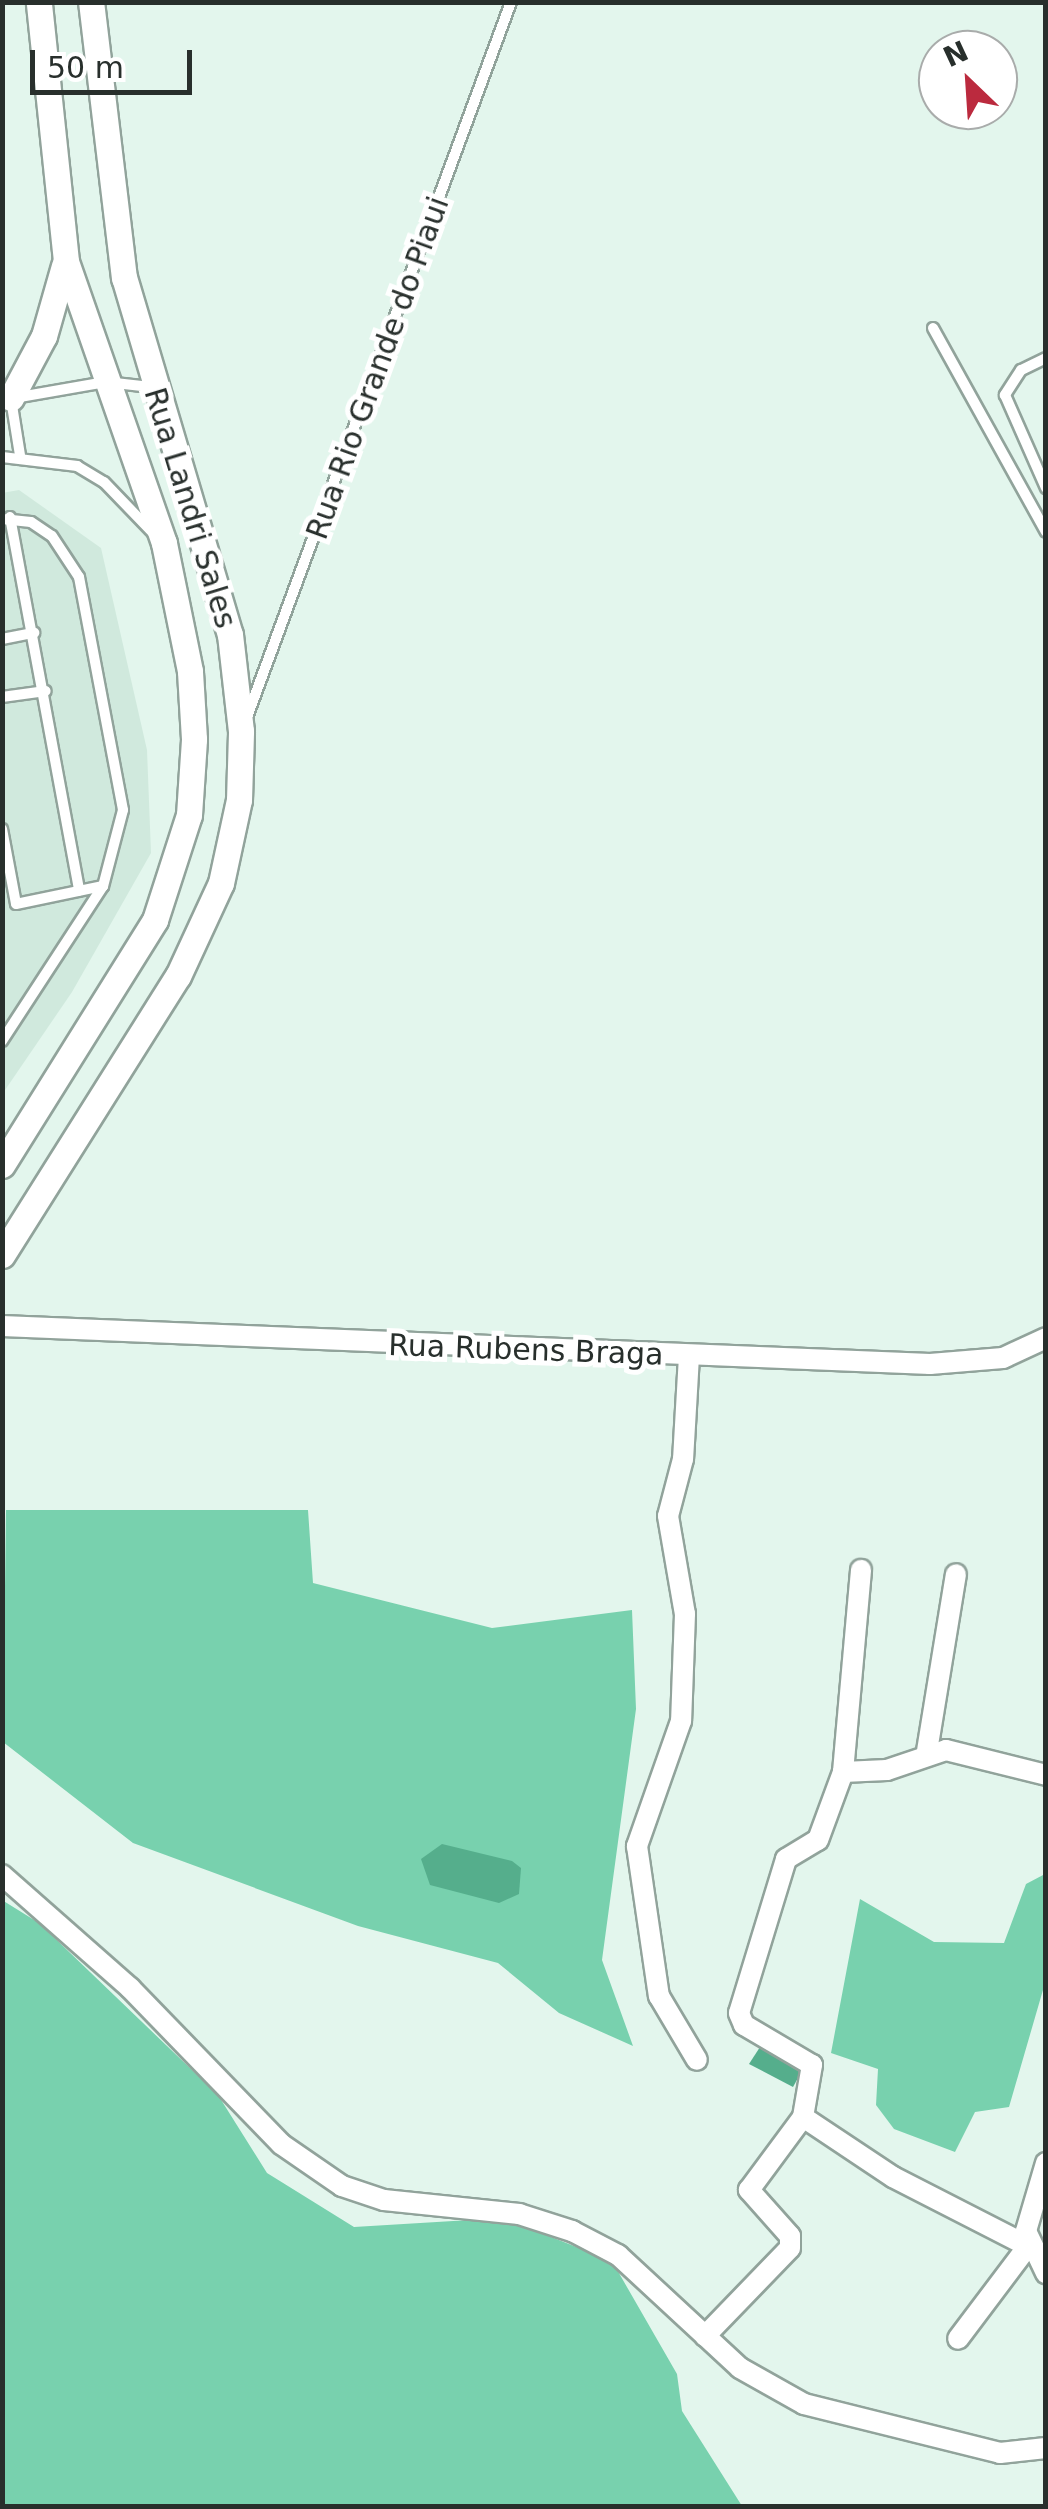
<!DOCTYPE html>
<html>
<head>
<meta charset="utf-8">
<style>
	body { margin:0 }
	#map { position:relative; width:1048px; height:2509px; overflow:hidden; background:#e3f6ed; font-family:"DejaVu Sans",sans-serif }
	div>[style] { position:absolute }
	.built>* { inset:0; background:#d0e9dd }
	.forest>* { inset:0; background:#78d1ae }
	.water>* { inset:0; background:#55ae8c }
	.roads { filter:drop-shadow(2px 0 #91a39b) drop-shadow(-2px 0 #91a39b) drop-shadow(0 2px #91a39b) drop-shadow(0 -2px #91a39b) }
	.service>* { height:10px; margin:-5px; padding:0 5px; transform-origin:5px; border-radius:5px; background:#fff }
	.minor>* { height:20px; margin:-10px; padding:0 10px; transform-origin:10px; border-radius:10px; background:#fff }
	.tertiary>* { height:25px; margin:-12.5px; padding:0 12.5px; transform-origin:12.5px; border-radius:12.5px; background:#fff }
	span { translate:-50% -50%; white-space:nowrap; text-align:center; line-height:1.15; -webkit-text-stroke:10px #fff; paint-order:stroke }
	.street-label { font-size:30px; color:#282f2c }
	.frame { position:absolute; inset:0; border:5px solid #282f2c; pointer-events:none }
	.north { position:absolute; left:918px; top:30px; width:100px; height:100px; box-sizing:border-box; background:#fff; border:2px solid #a9acab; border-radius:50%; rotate:335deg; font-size:28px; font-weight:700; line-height:40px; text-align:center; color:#282f2c }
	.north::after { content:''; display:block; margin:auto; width:35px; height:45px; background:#bb2a3e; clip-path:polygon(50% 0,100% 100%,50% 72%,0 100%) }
	.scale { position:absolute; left:30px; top:50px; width:162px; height:45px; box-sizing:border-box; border:5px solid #282f2c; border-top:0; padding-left:12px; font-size:30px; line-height:35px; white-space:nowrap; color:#282f2c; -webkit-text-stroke:8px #fff; paint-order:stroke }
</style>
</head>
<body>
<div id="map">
	<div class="built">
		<div style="clip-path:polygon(19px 490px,101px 548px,147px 750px,151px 853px,72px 992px,3px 1093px,2px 493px)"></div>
	</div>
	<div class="forest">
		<div style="clip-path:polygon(6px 1510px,308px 1510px,313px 1583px,492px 1628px,632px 1610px,636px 1709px,602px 1960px,633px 2046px,559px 2013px,498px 1963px,358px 1926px,133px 1843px,3px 1742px)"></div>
		<div style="clip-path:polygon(1045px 1874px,1045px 1983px,1009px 2107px,975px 2112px,955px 2152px,894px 2129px,876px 2105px,878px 2069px,831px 2053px,860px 1899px,934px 1942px,1004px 1943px,1026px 1884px)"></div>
		<div style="clip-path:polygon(2px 1900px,39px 1923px,218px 2095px,267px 2173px,354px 2227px,503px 2218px,612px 2261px,677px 2374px,682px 2411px,742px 2506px,3px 2506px)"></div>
	</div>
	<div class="water">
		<div style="clip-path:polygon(442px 1844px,512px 1861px,521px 1868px,519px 1894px,499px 1903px,430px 1885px,421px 1859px)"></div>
		<div style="clip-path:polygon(760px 2047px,803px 2069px,793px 2087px,749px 2064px)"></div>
	</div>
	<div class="roads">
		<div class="service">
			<div style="left:933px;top:328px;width:233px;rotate:61deg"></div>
			<div style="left:1046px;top:358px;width:28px;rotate:154deg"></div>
			<div style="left:1021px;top:370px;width:30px;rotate:123deg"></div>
			<div style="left:1005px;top:395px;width:102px;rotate:66.2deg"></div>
			<div style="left:14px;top:398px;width:93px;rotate:-9.9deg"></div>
			<div style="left:106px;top:382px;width:45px;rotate:6.3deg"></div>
			<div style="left:11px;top:399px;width:57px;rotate:80.9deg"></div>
			<div style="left:2px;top:457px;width:76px;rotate:6.8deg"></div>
			<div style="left:77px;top:466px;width:31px;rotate:31deg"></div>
			<div style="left:104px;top:482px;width:72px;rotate:46.1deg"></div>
			<div style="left:10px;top:517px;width:380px;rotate:79.5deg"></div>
			<div style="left:2px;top:519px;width:29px;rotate:6deg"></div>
			<div style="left:31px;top:522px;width:25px;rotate:34deg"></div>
			<div style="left:52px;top:536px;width:49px;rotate:56.6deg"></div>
			<div style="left:79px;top:577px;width:237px;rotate:79.3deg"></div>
			<div style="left:123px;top:810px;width:79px;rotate:104.7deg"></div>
			<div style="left:103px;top:886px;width:185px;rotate:123.1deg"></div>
			<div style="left:2px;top:639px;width:33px;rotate:-11deg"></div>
			<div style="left:2px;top:697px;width:44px;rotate:-7.8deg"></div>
			<div style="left:247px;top:717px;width:762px;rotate:-69.73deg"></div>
			<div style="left:2px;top:829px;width:76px;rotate:79.4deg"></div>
			<div style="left:16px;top:904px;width:89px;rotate:-11.7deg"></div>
		</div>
		<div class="minor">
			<div style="left:2px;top:1326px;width:929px;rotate:2.34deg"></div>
			<div style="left:930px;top:1364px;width:73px;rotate:-4.7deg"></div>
			<div style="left:1003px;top:1358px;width:47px;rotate:-24.9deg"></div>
			<div style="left:689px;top:1356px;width:103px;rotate:93.3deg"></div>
			<div style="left:683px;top:1459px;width:59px;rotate:104.7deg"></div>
			<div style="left:668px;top:1516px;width:99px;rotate:80.2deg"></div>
			<div style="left:685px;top:1614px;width:107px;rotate:92.1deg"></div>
			<div style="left:681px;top:1721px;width:133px;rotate:109.4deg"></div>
			<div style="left:637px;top:1846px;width:152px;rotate:81.7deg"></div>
			<div style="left:659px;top:1996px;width:74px;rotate:59.3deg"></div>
			<div style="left:927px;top:1751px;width:179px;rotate:-80.7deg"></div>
			<div style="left:843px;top:1772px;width:44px;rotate:-2.6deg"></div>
			<div style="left:887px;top:1770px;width:62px;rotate:-18.7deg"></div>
			<div style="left:946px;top:1750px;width:103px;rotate:14deg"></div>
			<div style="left:2px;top:1875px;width:171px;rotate:41.4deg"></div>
			<div style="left:130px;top:1988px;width:217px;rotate:45.9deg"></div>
			<div style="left:281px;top:2144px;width:74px;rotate:34.5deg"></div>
			<div style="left:342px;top:2186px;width:44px;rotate:18.4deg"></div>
			<div style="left:384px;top:2200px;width:136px;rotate:5.9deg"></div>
			<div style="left:519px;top:2214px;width:56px;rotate:17.8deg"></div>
			<div style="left:572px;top:2231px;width:52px;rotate:27.6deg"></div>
			<div style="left:618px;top:2255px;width:166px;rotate:42.8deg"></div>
			<div style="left:740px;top:2368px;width:73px;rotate:29.4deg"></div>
			<div style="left:804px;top:2404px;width:202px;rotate:14deg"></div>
			<div style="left:1000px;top:2453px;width:46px;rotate:-6.2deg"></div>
			<div style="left:803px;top:2117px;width:108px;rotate:33.7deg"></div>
			<div style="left:893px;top:2177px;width:152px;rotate:27.1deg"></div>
			<div style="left:1028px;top:2246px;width:116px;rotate:127deg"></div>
			<div style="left:1046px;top:2163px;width:71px;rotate:106.4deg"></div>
			<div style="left:1026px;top:2231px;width:47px;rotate:64.5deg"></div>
			<div style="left:705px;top:2336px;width:122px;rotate:-46deg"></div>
			<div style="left:790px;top:2248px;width:12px;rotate:-90deg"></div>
			<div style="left:790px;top:2236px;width:62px;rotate:-131.7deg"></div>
			<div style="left:749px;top:2190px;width:91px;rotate:-53.5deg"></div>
			<div style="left:803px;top:2117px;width:53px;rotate:-80.2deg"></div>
			<div style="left:812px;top:2065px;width:79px;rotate:-149.5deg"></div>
			<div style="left:744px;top:2025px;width:13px;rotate:-113deg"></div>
			<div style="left:739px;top:2013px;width:161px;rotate:-73deg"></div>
			<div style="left:786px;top:1859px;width:37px;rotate:-31deg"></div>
			<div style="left:818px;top:1840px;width:72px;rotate:-69.8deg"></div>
			<div style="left:843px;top:1772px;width:203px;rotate:-84.9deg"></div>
		</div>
		<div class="tertiary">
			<div style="left:11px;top:398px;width:70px;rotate:-62deg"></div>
			<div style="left:44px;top:336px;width:73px;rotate:-74.1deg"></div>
			<div style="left:2px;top:1165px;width:289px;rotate:-58deg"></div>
			<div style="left:155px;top:920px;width:110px;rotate:-72.1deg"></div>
			<div style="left:189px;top:815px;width:76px;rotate:-86.2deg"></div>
			<div style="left:194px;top:739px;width:68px;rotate:-93.4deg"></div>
			<div style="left:190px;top:671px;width:131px;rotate:-101.5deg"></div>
			<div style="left:164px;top:543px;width:299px;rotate:-109.2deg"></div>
			<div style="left:66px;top:261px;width:260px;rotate:-96deg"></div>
			<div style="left:2px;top:1255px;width:330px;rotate:-57.8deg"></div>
			<div style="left:178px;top:976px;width:102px;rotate:-65.2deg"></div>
			<div style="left:221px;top:883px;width:85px;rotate:-77.8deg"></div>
			<div style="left:239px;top:800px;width:69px;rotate:-88.3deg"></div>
			<div style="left:241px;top:731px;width:97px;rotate:-96.5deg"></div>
			<div style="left:230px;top:635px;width:372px;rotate:-106.5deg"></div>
			<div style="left:124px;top:278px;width:278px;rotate:-96.8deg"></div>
		</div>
	</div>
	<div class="street-label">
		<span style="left:378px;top:368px;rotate:-70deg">Rua Rio Grande do Piaui</span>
		<span style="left:190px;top:508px;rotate:73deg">Rua Landri Sales</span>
		<span style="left:526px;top:1350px;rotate:2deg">Rua Rubens Braga</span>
	</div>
	<div class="frame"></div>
	<div class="north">N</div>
	<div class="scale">50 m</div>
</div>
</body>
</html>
